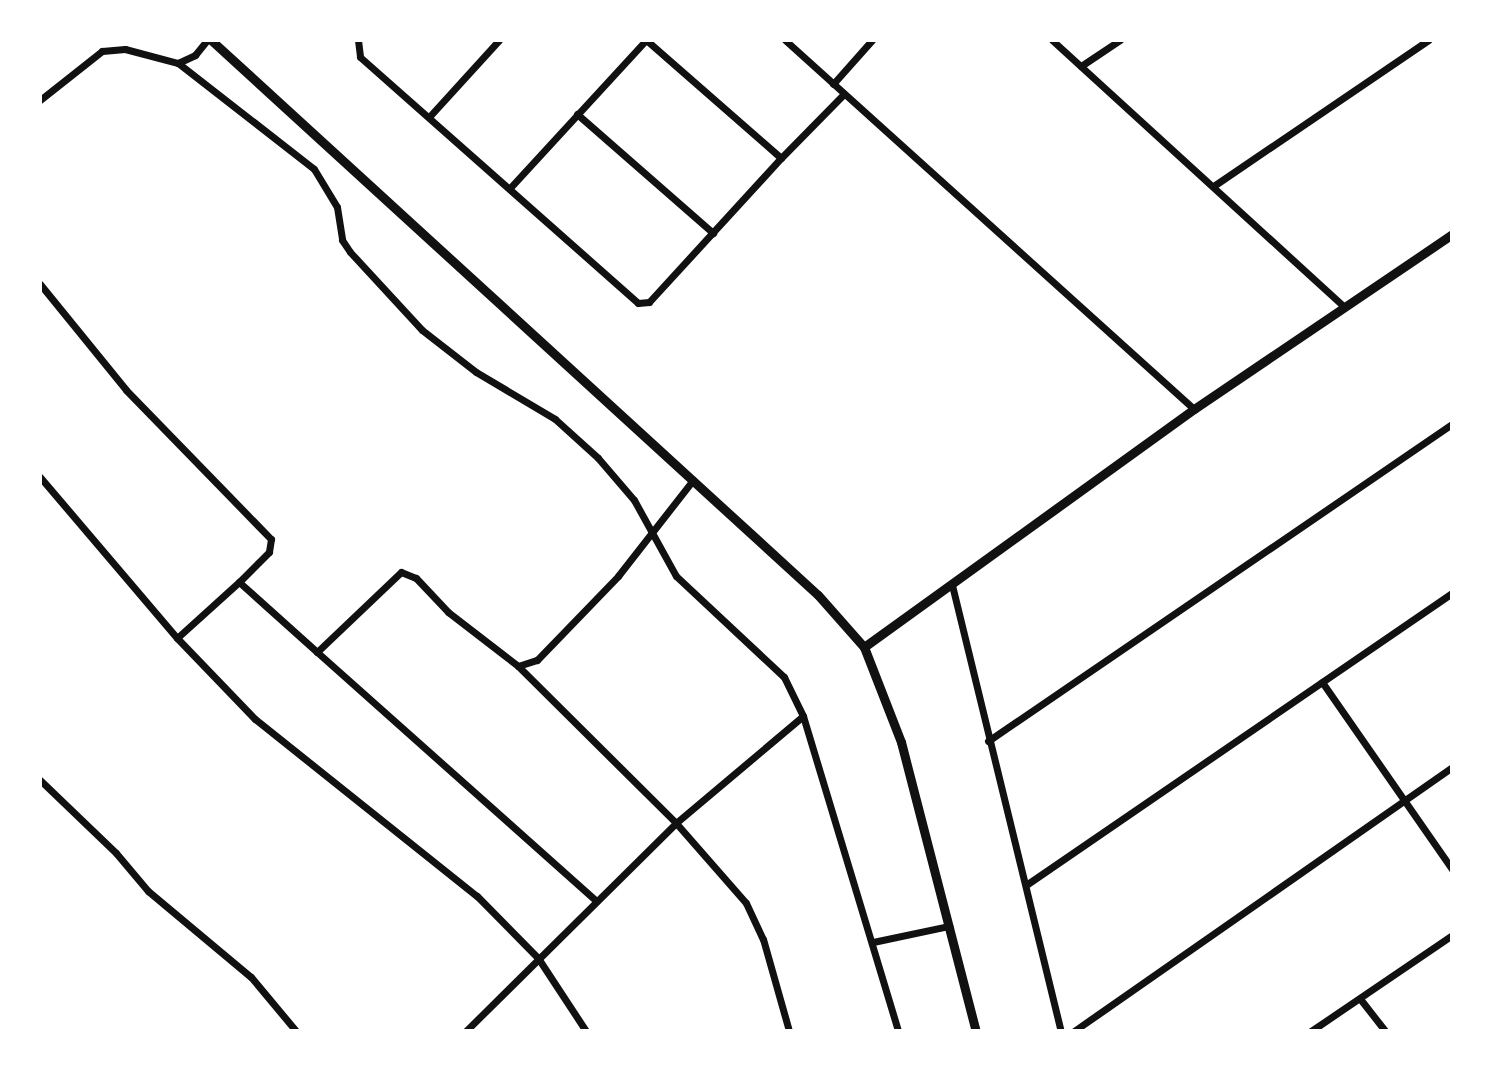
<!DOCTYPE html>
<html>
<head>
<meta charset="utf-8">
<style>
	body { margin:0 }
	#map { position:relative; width:1492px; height:1071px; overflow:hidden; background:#fff; font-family:"Public Sans",sans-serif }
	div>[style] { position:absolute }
	.minor>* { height:7px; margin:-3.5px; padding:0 3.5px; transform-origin:3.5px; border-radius:3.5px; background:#111 }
	.tertiary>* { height:9px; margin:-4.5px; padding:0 4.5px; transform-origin:4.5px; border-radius:4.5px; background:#111 }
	span { translate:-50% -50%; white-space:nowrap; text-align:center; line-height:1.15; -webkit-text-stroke:5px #fff; paint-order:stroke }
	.frame { position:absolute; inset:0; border:42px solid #fff; pointer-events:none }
</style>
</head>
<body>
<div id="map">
	<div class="minor">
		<div style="left:358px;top:40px;width:17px;rotate:83deg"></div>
		<div style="left:360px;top:57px;width:371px;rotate:41.5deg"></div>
		<div style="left:638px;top:303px;width:11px;rotate:-5deg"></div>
		<div style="left:649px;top:302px;width:195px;rotate:-47.5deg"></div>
		<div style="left:781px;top:158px;width:179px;rotate:-138.8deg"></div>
		<div style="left:646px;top:40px;width:202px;rotate:132.6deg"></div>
		<div style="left:785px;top:40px;width:551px;rotate:42.06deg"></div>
		<div style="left:1052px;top:40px;width:396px;rotate:42.4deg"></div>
		<div style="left:178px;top:63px;width:172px;rotate:37.9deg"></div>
		<div style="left:314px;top:169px;width:44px;rotate:58.8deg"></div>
		<div style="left:337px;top:207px;width:33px;rotate:81deg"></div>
		<div style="left:342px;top:240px;width:14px;rotate:56deg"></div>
		<div style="left:350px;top:252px;width:106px;rotate:47.3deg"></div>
		<div style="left:422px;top:330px;width:68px;rotate:37.9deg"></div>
		<div style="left:476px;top:372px;width:92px;rotate:30.7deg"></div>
		<div style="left:555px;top:419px;width:58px;rotate:42.2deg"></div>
		<div style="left:598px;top:458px;width:55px;rotate:49.4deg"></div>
		<div style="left:634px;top:500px;width:87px;rotate:61.1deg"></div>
		<div style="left:676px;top:576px;width:148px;rotate:43.1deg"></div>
		<div style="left:784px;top:677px;width:43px;rotate:64deg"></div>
		<div style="left:803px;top:716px;width:166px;rotate:139.9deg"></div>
		<div style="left:676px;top:823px;width:296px;rotate:135.3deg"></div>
		<div style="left:1081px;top:66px;width:47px;rotate:-33.7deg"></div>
		<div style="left:833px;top:84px;width:59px;rotate:-48.4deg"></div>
		<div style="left:40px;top:100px;width:79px;rotate:-38.3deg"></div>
		<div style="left:102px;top:51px;width:23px;rotate:-5deg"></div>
		<div style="left:125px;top:49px;width:55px;rotate:14.8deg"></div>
		<div style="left:178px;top:63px;width:19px;rotate:-25deg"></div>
		<div style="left:195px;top:55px;width:19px;rotate:-51deg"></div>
		<div style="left:577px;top:114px;width:181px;rotate:41.2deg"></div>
		<div style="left:429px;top:117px;width:104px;rotate:-47.7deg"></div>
		<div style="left:781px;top:158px;width:90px;rotate:-45.5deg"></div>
		<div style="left:1215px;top:185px;width:258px;rotate:-34.2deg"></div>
		<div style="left:40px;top:284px;width:136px;rotate:50.9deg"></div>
		<div style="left:126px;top:390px;width:208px;rotate:45.8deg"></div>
		<div style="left:271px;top:539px;width:13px;rotate:99deg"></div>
		<div style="left:269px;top:552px;width:42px;rotate:135deg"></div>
		<div style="left:239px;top:582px;width:105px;rotate:41.9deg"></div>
		<div style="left:317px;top:652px;width:116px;rotate:-43.6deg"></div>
		<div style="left:401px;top:572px;width:16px;rotate:22deg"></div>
		<div style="left:416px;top:578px;width:47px;rotate:46.7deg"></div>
		<div style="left:448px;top:612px;width:88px;rotate:37.6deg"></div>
		<div style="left:518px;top:666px;width:20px;rotate:-18deg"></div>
		<div style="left:537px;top:660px;width:117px;rotate:-46deg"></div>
		<div style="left:618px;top:576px;width:122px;rotate:-52deg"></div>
		<div style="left:40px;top:477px;width:211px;rotate:49.6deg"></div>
		<div style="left:177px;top:638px;width:84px;rotate:-42.1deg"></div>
		<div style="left:952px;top:585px;width:459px;rotate:76.3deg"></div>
		<div style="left:177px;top:638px;width:112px;rotate:46.1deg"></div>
		<div style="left:255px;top:719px;width:284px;rotate:38.6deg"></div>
		<div style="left:477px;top:896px;width:87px;rotate:45.5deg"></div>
		<div style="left:538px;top:958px;width:87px;rotate:56.7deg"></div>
		<div style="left:317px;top:652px;width:374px;rotate:41.7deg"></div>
		<div style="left:518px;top:666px;width:223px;rotate:44.8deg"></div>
		<div style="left:676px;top:823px;width:106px;rotate:48.8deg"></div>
		<div style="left:746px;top:903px;width:40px;rotate:65deg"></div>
		<div style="left:763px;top:939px;width:96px;rotate:74.2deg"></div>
		<div style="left:1322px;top:682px;width:228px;rotate:55.2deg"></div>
		<div style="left:803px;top:716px;width:329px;rotate:73.2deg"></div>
		<div style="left:988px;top:741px;width:562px;rotate:-34.34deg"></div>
		<div style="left:40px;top:780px;width:105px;rotate:43.8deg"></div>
		<div style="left:116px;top:853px;width:50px;rotate:49.9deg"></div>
		<div style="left:148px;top:891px;width:134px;rotate:39.9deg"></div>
		<div style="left:251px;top:977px;width:70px;rotate:50.2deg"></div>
		<div style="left:1026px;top:885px;width:516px;rotate:-34.43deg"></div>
		<div style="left:873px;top:942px;width:78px;rotate:-11.9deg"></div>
		<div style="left:1361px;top:1000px;width:39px;rotate:52deg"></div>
		<div style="left:1074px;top:1031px;width:461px;rotate:-34.9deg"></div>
		<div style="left:1311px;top:1031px;width:171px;rotate:-34.2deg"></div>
	</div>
	<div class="tertiary">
		<div style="left:211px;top:40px;width:822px;rotate:42.44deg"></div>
		<div style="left:818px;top:595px;width:69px;rotate:48.5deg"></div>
		<div style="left:864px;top:647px;width:102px;rotate:68.7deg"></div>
		<div style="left:901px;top:742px;width:299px;rotate:75.5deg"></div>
		<div style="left:864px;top:647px;width:407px;rotate:-35.8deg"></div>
		<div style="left:1194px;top:409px;width:312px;rotate:-34.1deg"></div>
	</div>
	<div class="frame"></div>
</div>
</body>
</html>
